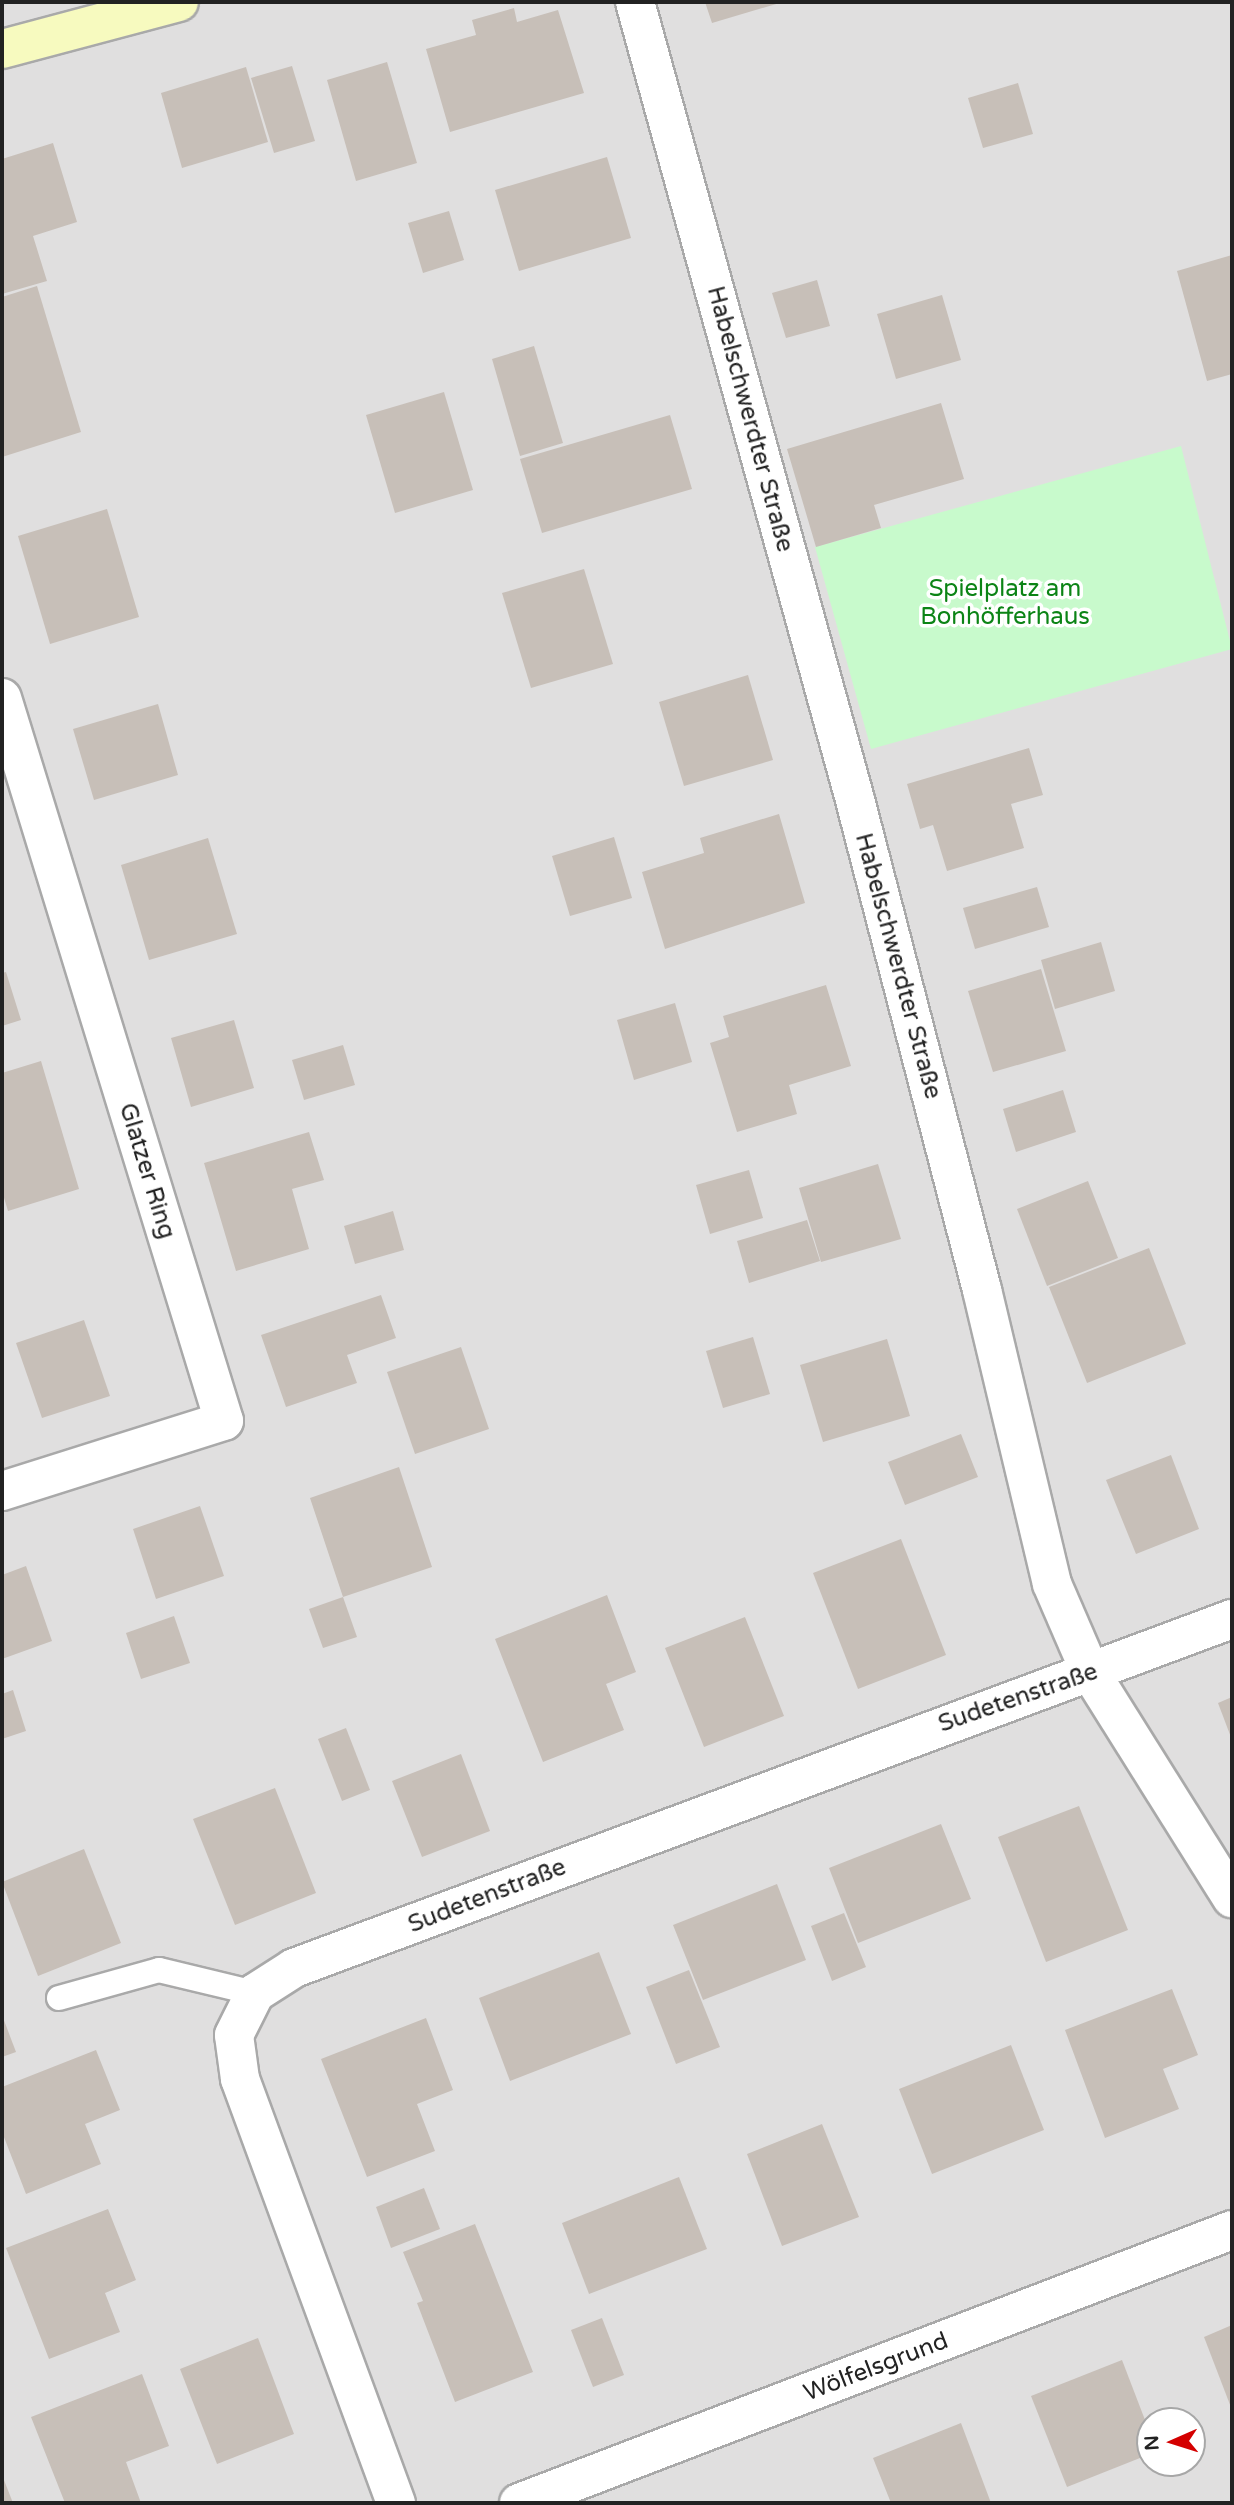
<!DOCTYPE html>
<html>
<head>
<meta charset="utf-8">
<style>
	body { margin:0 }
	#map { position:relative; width:1234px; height:2505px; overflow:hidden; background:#f2efe9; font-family:"Varela Round",sans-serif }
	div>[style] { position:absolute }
	.residential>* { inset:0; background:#e0dfdf }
	.park>* { inset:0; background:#c8facc }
	.building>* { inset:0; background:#c7bfb8 }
	.roads { filter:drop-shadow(2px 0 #a9a9a9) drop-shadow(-2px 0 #a9a9a9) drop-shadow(0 2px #a9a9a9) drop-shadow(0 -2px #a9a9a9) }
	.lane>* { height:24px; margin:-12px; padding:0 12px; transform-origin:12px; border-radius:12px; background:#fff }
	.street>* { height:38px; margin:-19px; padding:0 19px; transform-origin:19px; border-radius:19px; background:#fff }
	.secondary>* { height:38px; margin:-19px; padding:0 19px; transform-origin:19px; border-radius:19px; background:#f7fabf }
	span { translate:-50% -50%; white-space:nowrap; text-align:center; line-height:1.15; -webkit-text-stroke:7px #fff; paint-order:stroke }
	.street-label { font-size:24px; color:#222 }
	.park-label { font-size:24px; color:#0c8416 }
	.frame { position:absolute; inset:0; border:4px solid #222; pointer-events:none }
	.north { position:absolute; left:1136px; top:2407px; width:70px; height:70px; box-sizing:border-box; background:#fff; border:2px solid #a7a7a7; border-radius:50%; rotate:267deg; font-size:19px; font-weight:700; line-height:28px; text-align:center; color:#222 }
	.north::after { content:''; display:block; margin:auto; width:24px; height:32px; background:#d40000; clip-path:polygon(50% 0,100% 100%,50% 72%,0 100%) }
</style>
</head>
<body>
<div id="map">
	<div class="residential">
		<div style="clip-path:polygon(evenodd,2px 2px,1232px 2px,1232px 2503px,2px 2503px,2px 2px,1150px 2421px,1192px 2421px,1192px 2463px,1150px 2463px,1150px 2421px)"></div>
	</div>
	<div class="park">
		<div style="clip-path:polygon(1181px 446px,1232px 649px,871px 749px,815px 547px)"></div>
	</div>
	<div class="building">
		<div style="clip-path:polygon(705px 2px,783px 2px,712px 23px)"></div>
		<div style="clip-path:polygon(514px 8px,517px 22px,558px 10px,584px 93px,450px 132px,426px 49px,476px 35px,472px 20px)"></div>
		<div style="clip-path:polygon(387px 62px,417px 163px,356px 181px,327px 80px)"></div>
		<div style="clip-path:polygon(292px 66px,315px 141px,274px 153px,251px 78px)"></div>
		<div style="clip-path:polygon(246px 67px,268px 142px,182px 168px,161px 93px)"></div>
		<div style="clip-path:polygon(1018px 83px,1033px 134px,983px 148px,968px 98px)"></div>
		<div style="clip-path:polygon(53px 143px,77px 222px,33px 236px,47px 281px,2px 294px,2px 159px)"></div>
		<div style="clip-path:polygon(607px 157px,631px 238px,519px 271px,495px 190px)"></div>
		<div style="clip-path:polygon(449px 211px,464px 260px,423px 273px,408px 223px)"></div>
		<div style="clip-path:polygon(1232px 255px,1232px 374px,1207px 381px,1177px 271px)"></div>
		<div style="clip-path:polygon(817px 280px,830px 326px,786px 338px,772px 293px)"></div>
		<div style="clip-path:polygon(37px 286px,81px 432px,2px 457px,2px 297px)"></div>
		<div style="clip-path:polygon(942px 295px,961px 360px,896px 379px,877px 314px)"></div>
		<div style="clip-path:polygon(534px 346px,563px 443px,520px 456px,492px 359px)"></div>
		<div style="clip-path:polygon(444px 392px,473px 490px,395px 513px,366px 415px)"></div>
		<div style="clip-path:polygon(941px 403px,964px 479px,874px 505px,881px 528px,816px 547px,787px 449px)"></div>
		<div style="clip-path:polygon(670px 415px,692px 489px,542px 533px,520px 459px)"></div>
		<div style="clip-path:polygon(107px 509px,139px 617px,50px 644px,18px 536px)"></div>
		<div style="clip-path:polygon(584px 569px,613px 664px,531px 688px,502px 593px)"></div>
		<div style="clip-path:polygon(748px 675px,773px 760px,684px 786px,659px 702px)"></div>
		<div style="clip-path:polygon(158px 704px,178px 775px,94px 800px,73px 729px)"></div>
		<div style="clip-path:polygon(1029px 748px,1043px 795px,1011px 804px,1024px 848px,947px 871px,933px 825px,920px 829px,907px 784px)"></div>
		<div style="clip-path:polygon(779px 814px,805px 903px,665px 949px,642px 872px,704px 853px,700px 838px)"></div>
		<div style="clip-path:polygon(614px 837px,632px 898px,570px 916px,552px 856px)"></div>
		<div style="clip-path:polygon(208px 838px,237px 934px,149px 960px,121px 865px)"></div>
		<div style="clip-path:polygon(1037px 887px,1049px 927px,975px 949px,963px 908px)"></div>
		<div style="clip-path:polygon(1101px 942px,1115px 991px,1055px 1009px,1041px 960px)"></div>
		<div style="clip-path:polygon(1041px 969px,1066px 1051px,993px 1072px,968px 991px)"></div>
		<div style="clip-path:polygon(6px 972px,21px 1020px,2px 1026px,2px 973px)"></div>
		<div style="clip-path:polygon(826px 985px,851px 1066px,789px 1085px,797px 1114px,737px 1132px,710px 1043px,729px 1037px,723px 1016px)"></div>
		<div style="clip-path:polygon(675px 1003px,692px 1062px,634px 1080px,617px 1020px)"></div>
		<div style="clip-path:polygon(234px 1020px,254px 1088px,191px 1107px,171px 1038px)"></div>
		<div style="clip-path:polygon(343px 1045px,355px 1085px,304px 1100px,292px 1060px)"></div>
		<div style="clip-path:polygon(41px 1061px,79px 1189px,8px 1211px,2px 1191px,2px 1073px)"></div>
		<div style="clip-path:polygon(1063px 1090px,1076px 1132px,1016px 1152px,1003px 1109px)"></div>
		<div style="clip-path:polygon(309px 1132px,324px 1180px,292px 1189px,309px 1249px,236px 1271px,204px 1163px)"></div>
		<div style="clip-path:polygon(878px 1164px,901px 1239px,821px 1262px,799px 1188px)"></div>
		<div style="clip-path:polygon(749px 1170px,763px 1218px,710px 1234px,696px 1185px)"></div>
		<div style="clip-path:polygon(1088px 1181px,1118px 1258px,1047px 1286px,1017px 1209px)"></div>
		<div style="clip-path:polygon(393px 1211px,404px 1250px,355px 1264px,344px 1226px)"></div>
		<div style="clip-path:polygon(807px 1220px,820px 1261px,749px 1283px,737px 1241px)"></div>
		<div style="clip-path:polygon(1149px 1248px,1186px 1344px,1087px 1383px,1049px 1287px)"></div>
		<div style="clip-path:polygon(381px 1295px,396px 1338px,347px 1355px,357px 1383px,286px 1407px,261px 1335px)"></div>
		<div style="clip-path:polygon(84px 1320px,110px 1396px,42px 1418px,16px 1343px)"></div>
		<div style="clip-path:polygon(753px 1337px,770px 1394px,723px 1408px,706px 1351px)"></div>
		<div style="clip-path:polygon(887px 1339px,910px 1416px,823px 1442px,800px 1365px)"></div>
		<div style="clip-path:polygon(461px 1347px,489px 1429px,415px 1454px,387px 1372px)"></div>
		<div style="clip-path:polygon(961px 1434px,978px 1477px,905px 1505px,888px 1462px)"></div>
		<div style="clip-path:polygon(1171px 1455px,1199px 1529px,1136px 1554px,1106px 1480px)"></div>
		<div style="clip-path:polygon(399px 1467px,432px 1567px,343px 1597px,310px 1498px)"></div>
		<div style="clip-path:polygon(200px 1506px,224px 1576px,156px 1599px,133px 1529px)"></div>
		<div style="clip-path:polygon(901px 1539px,946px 1655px,858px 1689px,813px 1573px)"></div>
		<div style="clip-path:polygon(26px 1566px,52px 1641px,2px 1659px,2px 1575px)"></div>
		<div style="clip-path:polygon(607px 1595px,636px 1672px,606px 1684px,624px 1730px,543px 1762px,495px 1639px)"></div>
		<div style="clip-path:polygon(343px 1597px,357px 1637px,323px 1648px,309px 1609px)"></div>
		<div style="clip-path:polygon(174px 1616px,190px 1663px,141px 1679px,126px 1633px)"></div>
		<div style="clip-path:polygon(745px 1617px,784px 1716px,704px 1747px,665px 1648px)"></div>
		<div style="clip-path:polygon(13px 1690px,26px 1731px,2px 1739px,2px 1694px)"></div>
		<div style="clip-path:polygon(1232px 1697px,1232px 1740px,1218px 1703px)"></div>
		<div style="clip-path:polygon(346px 1728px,370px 1790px,342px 1801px,318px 1739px)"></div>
		<div style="clip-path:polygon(461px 1754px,490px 1831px,422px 1857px,392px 1781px)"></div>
		<div style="clip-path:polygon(275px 1788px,316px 1893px,235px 1925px,193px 1819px)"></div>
		<div style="clip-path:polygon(1079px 1806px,1128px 1930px,1046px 1962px,998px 1837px)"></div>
		<div style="clip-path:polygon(941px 1824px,971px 1899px,858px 1943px,829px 1868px)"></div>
		<div style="clip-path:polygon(84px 1849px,121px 1943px,38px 1976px,2px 1882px)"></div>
		<div style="clip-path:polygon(777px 1884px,806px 1960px,703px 2000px,673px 1925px)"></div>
		<div style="clip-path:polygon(844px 1913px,866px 1967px,832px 1981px,811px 1926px)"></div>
		<div style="clip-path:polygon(599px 1952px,631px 2034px,510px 2081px,479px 1998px)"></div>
		<div style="clip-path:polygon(689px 1970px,720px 2047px,676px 2064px,646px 1987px)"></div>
		<div style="clip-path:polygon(1172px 1989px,1198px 2055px,1163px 2069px,1179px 2109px,1105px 2138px,1065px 2030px)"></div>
		<div style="clip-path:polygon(2px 2015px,16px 2052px,2px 2057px)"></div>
		<div style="clip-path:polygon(426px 2018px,453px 2090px,417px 2104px,435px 2151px,367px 2177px,321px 2059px)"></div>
		<div style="clip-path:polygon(1011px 2045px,1044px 2130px,932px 2174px,899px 2089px)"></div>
		<div style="clip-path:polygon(96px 2050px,120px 2110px,85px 2124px,101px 2164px,26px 2194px,2px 2132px,2px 2087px)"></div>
		<div style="clip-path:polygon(822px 2124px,859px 2217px,782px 2246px,747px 2154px)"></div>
		<div style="clip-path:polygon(679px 2177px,707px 2249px,589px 2294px,562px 2223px)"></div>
		<div style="clip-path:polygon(424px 2188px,440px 2229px,391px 2248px,376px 2207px)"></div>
		<div style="clip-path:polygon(108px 2209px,136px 2280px,105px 2293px,120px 2332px,49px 2359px,6px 2248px)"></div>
		<div style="clip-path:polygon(475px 2224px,533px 2372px,455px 2402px,417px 2303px,423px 2301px,403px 2252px)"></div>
		<div style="clip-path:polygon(602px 2318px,624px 2375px,593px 2387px,571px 2330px)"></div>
		<div style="clip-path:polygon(1232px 2325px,1232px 2410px,1204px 2337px)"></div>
		<div style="clip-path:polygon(258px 2338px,294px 2434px,217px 2464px,180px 2369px)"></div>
		<div style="clip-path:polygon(1122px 2360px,1150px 2433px,1150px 2454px,1067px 2487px,1031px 2396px)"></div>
		<div style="clip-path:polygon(142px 2374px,169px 2446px,126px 2462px,141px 2503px,65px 2503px,31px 2417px)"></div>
		<div style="clip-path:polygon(961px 2423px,991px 2503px,891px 2503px,873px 2458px)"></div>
		<div style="clip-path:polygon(2px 2475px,13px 2503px,2px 2503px)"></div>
	</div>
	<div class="roads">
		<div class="lane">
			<div style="left:59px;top:1998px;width:104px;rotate:-15.6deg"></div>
			<div style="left:159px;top:1970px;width:99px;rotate:13.5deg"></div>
		</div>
		<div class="street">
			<div style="left:635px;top:2px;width:824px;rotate:74.58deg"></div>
			<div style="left:854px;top:796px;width:510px;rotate:75.47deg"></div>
			<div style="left:982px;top:1290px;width:302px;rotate:76.6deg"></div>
			<div style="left:1052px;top:1584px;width:96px;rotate:66.6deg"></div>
			<div style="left:1090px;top:1672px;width:267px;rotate:57.9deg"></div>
			<div style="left:2px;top:698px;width:756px;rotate:72.93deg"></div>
			<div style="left:224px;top:1421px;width:233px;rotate:162.5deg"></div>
			<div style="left:396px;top:2503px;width:452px;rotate:-110.2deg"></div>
			<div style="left:240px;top:2079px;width:44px;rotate:-97.8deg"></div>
			<div style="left:234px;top:2035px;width:47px;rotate:-63.4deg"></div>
			<div style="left:255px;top:1993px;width:46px;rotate:-32.7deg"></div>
			<div style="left:294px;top:1968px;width:1001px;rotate:-20.41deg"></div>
			<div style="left:519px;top:2503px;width:763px;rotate:-20.95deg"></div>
		</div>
		<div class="secondary">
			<div style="left:2px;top:49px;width:183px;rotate:-14.9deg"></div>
		</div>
	</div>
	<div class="street-label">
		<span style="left:750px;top:419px;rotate:75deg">Habelschwerdter Straße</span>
		<span style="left:898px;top:966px;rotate:75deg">Habelschwerdter Straße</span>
		<span style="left:147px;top:1171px;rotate:73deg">Glatzer Ring</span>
		<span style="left:1018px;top:1698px;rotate:-19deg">Sudetenstraße</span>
		<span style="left:487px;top:1896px;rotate:-21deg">Sudetenstraße</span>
		<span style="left:876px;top:2367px;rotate:-21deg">Wölfelsgrund</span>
	</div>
	<div class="park-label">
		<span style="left:1005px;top:603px">Spielplatz am<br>Bonhöfferhaus</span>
	</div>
	<div class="frame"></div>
	<div class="north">N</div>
</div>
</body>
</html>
